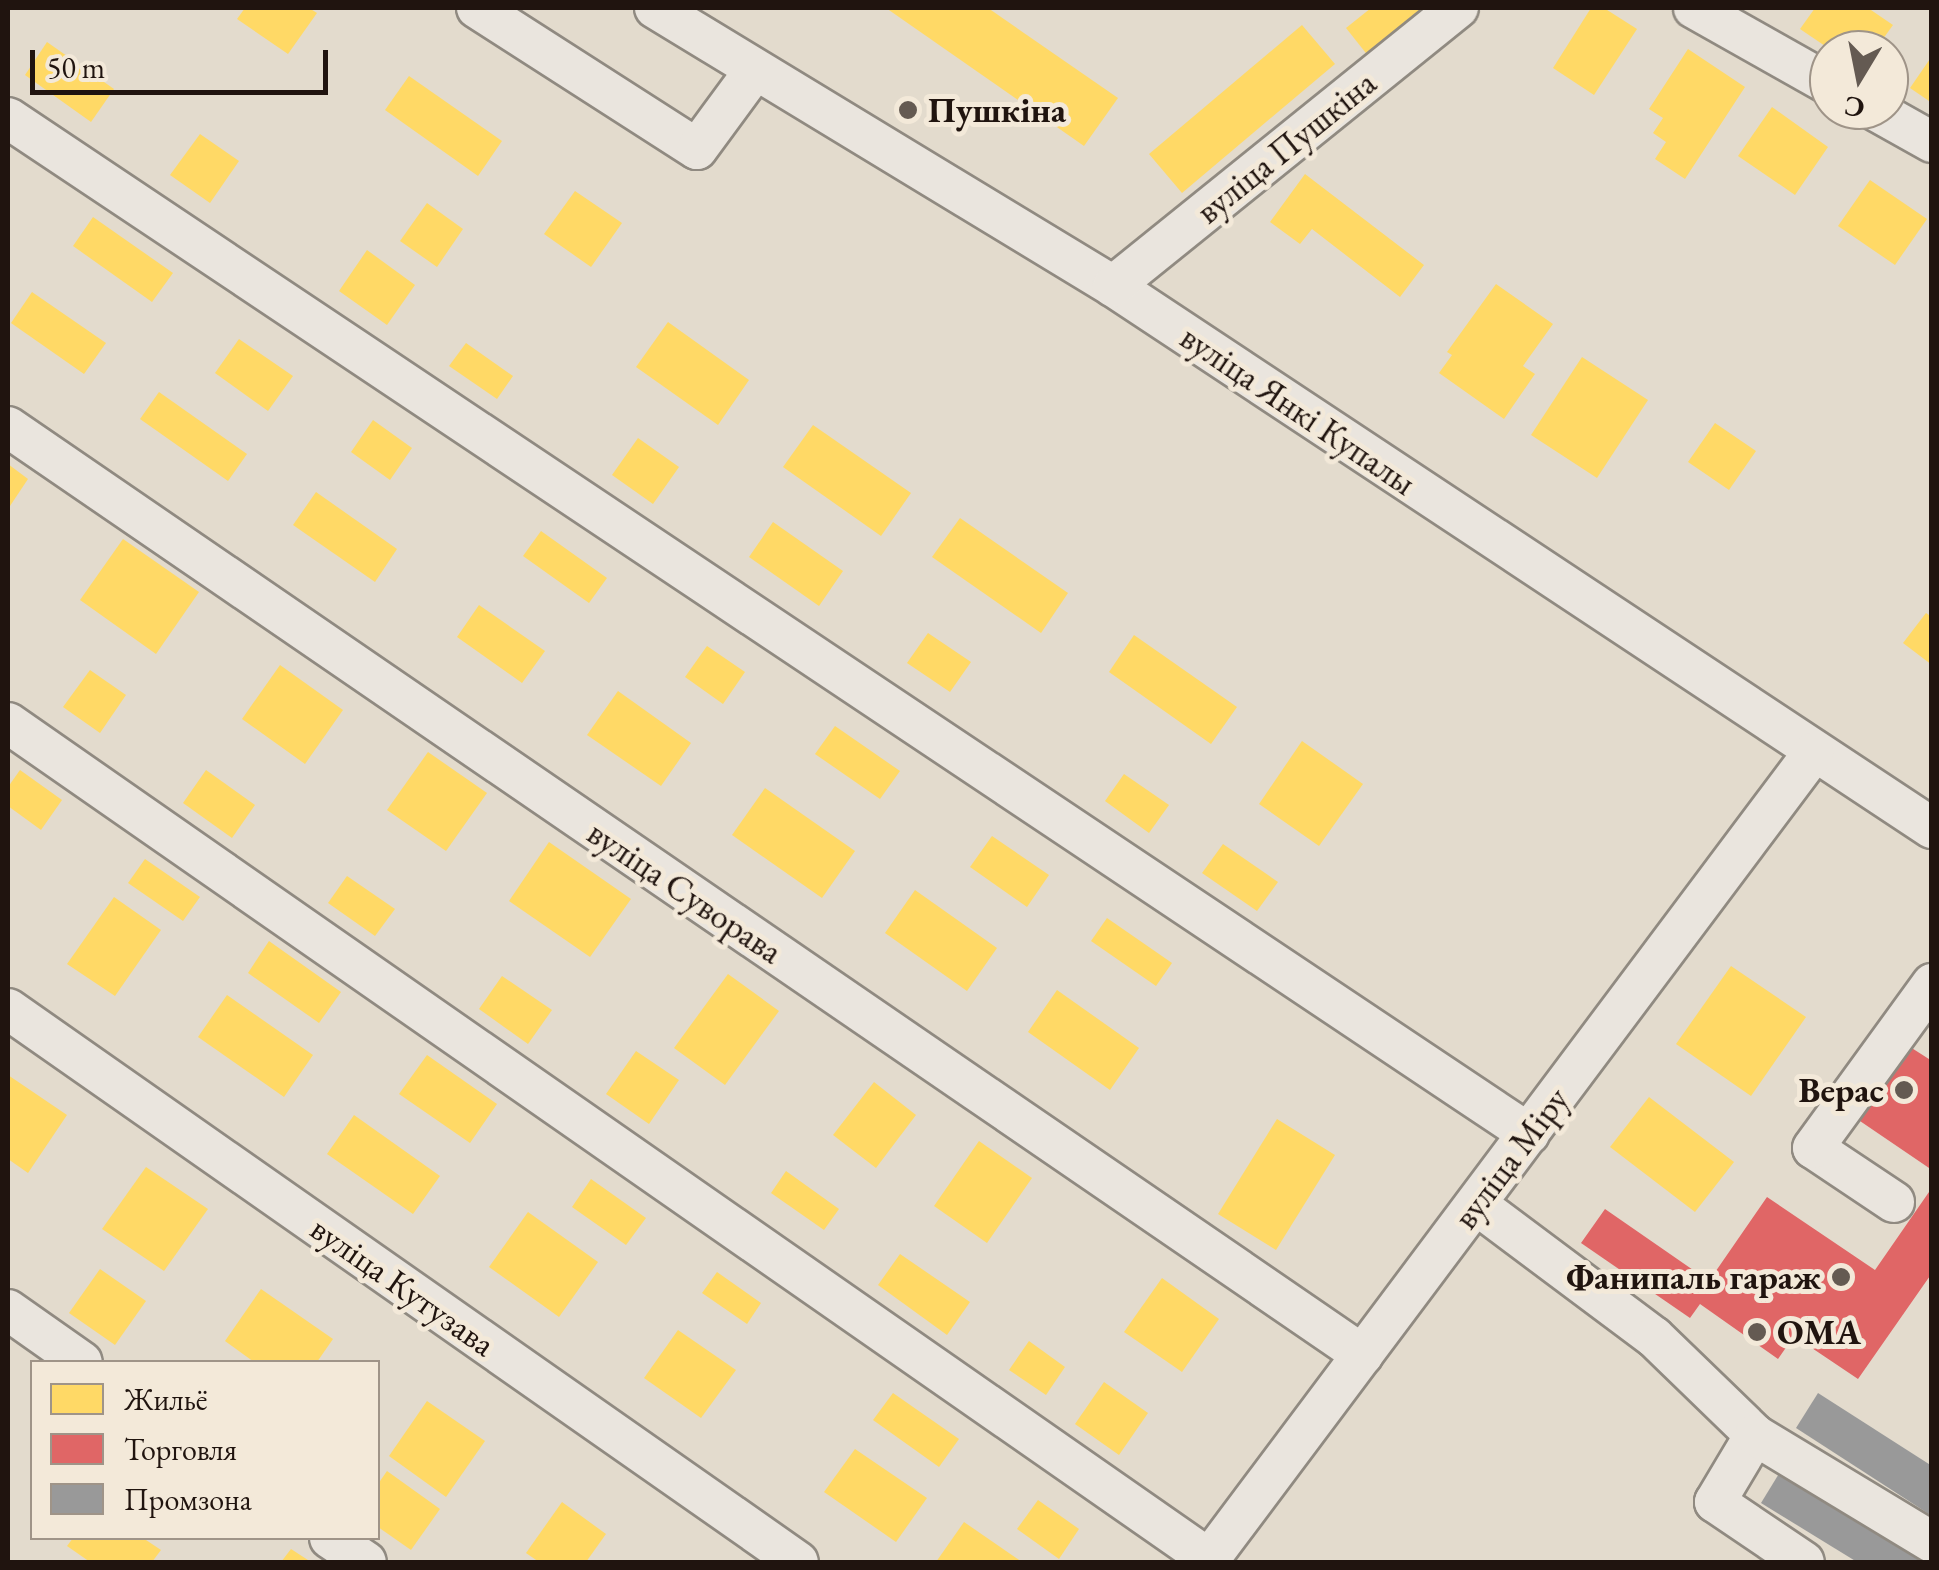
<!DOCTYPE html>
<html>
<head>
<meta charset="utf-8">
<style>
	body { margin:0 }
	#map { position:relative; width:1939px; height:1570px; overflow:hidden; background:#e3dbcd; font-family:"EB Garamond",serif }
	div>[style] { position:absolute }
	.homes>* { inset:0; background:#ffd966 }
	.shops>* { inset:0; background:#e06666 }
	.industry>* { inset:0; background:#999 }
	.roads { filter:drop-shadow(2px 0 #908a81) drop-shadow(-2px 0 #908a81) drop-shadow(0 2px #908a81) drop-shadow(0 -2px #908a81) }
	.minor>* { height:40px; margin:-20px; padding:0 20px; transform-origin:20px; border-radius:20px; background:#eae5de }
	.dots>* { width:28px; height:28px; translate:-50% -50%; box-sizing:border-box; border:5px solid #f3e9d9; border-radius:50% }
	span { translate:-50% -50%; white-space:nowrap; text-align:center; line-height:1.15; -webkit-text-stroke:10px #f3e9d9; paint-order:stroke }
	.poi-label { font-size:35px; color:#20140f; font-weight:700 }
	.left { translate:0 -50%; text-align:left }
	.right { translate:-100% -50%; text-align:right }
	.street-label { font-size:35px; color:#20140f }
	.frame { position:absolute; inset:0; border:10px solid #20140f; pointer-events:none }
	.legend { position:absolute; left:30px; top:1360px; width:350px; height:180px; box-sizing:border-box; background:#f3e9d9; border:2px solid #9f9488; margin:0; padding:12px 18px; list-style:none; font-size:30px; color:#20140f }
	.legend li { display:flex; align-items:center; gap:20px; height:50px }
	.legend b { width:50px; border:2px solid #9f9488 }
	.north { position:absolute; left:1809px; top:30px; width:100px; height:100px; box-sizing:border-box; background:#f3e9d9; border:2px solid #9f9488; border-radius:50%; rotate:190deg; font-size:28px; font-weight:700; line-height:40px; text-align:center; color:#20140f }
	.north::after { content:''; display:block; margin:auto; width:35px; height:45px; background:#645a52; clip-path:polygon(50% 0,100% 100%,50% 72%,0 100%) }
	.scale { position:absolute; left:30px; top:50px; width:298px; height:45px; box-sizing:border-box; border:5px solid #20140f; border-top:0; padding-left:12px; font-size:30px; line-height:35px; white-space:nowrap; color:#20140f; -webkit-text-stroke:8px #f3e9d9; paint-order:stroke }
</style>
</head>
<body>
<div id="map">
	<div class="homes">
		<div style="clip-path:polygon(245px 8px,309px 8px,317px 13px,288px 54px,237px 19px)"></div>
		<div style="clip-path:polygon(886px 8px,988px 8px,1118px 98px,1084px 146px)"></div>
		<div style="clip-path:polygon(1371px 8px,1441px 8px,1373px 62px,1346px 28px)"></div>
		<div style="clip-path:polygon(1591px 8px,1604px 8px,1637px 29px,1594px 95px,1553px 68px)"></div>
		<div style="clip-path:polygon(1815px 8px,1868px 8px,1893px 25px,1875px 50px,1831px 50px,1800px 29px)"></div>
		<div style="clip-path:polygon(1302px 25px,1335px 64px,1182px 193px,1149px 154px)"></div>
		<div style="clip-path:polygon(47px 42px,114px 89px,91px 122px,25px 75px)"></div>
		<div style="clip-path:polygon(1688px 49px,1745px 87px,1685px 179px,1655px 159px,1666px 142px,1653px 133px,1663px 118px,1649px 109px)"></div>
		<div style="clip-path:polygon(1932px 56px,1932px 103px,1910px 88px)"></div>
		<div style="clip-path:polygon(409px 76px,502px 141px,478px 176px,385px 110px)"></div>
		<div style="clip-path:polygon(1772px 107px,1828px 147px,1795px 195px,1738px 156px)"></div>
		<div style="clip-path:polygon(200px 134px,239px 161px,210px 203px,170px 175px)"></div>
		<div style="clip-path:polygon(1305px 174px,1424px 265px,1400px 297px,1312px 229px,1300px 244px,1270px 222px)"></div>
		<div style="clip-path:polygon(1870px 180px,1927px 219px,1895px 265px,1838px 226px)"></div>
		<div style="clip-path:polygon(575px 191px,622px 223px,591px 267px,544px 234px)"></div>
		<div style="clip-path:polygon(427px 203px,463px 229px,437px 267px,400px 241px)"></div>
		<div style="clip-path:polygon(93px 217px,173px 273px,152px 302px,73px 246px)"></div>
		<div style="clip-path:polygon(367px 250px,415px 285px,387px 325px,339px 291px)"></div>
		<div style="clip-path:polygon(1496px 284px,1553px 324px,1523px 366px,1535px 374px,1504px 419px,1439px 373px,1452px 355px,1447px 352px)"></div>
		<div style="clip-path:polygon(32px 292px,106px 343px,84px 374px,11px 323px)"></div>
		<div style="clip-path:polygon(668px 322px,749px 380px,718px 425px,636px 367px)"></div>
		<div style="clip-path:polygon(239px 339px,293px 376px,268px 411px,215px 373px)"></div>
		<div style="clip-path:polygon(466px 343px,513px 376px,497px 399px,449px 366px)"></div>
		<div style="clip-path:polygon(1582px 357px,1648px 400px,1597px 478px,1531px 435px)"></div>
		<div style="clip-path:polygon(159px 392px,247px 454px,228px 481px,140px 419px)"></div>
		<div style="clip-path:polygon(373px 420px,412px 448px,390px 480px,351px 452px)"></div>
		<div style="clip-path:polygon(1715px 423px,1756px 451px,1729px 490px,1688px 462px)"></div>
		<div style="clip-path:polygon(813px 425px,911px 493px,881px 536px,783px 467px)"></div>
		<div style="clip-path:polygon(638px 438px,679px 467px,653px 504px,612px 475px)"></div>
		<div style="clip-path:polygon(8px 464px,28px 479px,8px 509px)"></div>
		<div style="clip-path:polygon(316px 492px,397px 549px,375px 582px,293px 525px)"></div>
		<div style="clip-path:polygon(960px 518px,1068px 593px,1041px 633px,932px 557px)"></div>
		<div style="clip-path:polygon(773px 522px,843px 571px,819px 606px,749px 557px)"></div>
		<div style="clip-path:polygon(541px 531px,607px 578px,589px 603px,523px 556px)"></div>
		<div style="clip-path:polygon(123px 539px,199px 592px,156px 654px,80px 600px)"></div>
		<div style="clip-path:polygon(479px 605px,545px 651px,522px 683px,457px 637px)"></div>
		<div style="clip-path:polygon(1926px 613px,1932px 617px,1932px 665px,1903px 643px)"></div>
		<div style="clip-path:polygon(928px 633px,971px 662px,950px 692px,907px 663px)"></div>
		<div style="clip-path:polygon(1134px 635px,1237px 707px,1211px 744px,1109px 672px)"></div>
		<div style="clip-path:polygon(707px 646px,745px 672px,723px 704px,685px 677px)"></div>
		<div style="clip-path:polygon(280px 665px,343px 710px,305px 764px,242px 719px)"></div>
		<div style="clip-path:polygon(90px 670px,126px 695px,100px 733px,63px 707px)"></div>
		<div style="clip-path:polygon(618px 691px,691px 743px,661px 786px,587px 735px)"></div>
		<div style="clip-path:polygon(835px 726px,900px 771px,880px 799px,815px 754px)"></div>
		<div style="clip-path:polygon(1302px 741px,1363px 784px,1319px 846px,1259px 804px)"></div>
		<div style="clip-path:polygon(428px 752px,487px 793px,446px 851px,387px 810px)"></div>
		<div style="clip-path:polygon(20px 770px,62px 800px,41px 830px,8px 806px,8px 787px)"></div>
		<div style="clip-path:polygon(206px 770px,255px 805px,232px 838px,183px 803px)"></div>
		<div style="clip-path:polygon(1124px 774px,1169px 805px,1149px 833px,1105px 801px)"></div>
		<div style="clip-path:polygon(765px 788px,855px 851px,822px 898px,732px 835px)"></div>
		<div style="clip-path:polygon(992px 836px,1049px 875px,1027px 907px,970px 867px)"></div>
		<div style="clip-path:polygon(549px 842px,631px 899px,590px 957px,509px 901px)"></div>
		<div style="clip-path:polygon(1223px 844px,1278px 882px,1257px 911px,1202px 873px)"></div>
		<div style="clip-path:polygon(145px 859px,200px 897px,183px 921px,128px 883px)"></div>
		<div style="clip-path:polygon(347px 876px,395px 909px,375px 936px,328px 903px)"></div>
		<div style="clip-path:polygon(915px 890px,997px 948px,967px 991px,885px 933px)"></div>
		<div style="clip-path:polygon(114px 897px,161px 930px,115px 996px,67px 964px)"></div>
		<div style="clip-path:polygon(1107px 918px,1172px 963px,1156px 986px,1091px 941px)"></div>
		<div style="clip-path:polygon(269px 941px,341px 992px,319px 1023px,248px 973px)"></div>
		<div style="clip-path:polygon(1731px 966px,1806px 1017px,1751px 1096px,1676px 1044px)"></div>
		<div style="clip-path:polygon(728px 974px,779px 1011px,725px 1085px,674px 1048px)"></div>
		<div style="clip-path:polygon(502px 976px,552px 1010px,528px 1044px,479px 1009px)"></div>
		<div style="clip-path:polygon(1057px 990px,1139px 1048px,1110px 1090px,1028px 1032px)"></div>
		<div style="clip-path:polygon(227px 995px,313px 1055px,284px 1097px,198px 1037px)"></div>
		<div style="clip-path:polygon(636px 1051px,679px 1080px,649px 1124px,606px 1094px)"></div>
		<div style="clip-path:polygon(427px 1055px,497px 1104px,470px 1143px,399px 1094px)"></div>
		<div style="clip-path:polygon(8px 1075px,67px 1115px,28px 1173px,8px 1159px)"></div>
		<div style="clip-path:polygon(874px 1082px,916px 1115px,876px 1168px,833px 1135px)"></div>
		<div style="clip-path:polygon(1649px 1097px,1734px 1162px,1695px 1212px,1610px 1147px)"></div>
		<div style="clip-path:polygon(354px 1115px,440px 1176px,413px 1214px,327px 1154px)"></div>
		<div style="clip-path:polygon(1277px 1119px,1335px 1155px,1276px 1250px,1218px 1214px)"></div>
		<div style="clip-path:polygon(979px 1141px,1032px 1178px,987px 1243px,934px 1206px)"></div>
		<div style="clip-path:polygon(146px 1167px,208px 1209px,164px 1271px,102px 1229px)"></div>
		<div style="clip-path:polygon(786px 1171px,839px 1209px,824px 1230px,771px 1193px)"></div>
		<div style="clip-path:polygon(591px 1179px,646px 1218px,626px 1245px,572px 1207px)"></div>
		<div style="clip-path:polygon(528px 1212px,598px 1262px,559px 1317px,489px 1267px)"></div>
		<div style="clip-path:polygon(900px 1254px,970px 1302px,947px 1335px,878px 1285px)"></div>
		<div style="clip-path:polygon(100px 1269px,146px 1301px,115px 1345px,69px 1313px)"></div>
		<div style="clip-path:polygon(717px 1272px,761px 1303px,747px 1324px,702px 1293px)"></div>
		<div style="clip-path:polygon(1162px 1278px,1219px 1319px,1182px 1372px,1124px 1332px)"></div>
		<div style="clip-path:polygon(261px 1289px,333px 1339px,317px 1362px,254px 1362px,225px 1341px)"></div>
		<div style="clip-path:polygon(678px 1330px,736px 1370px,701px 1418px,644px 1378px)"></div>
		<div style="clip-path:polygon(1029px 1341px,1065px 1367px,1046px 1395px,1009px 1370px)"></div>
		<div style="clip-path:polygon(1104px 1382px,1148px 1413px,1119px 1455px,1075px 1424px)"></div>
		<div style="clip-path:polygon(893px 1393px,959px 1439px,939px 1467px,873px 1420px)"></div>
		<div style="clip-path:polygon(427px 1401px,485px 1441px,446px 1497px,389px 1456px)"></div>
		<div style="clip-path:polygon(855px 1449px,927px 1498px,896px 1542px,824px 1492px)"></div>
		<div style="clip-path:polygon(387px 1471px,440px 1509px,411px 1550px,378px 1527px,378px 1484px)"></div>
		<div style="clip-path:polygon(1038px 1500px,1079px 1529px,1059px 1559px,1017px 1529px)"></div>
		<div style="clip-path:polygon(562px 1502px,606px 1534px,586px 1562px,539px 1562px,526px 1553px)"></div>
		<div style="clip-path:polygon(964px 1522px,1022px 1562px,936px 1562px)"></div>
		<div style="clip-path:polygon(73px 1538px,143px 1538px,161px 1550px,152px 1562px,90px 1562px,67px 1546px)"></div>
		<div style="clip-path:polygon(291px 1549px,311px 1562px,281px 1562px)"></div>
	</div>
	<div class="shops">
		<div style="clip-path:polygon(1907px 1045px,1932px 1061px,1932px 1170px,1857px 1119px)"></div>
		<div style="clip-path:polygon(1929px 1192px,1932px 1273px,1858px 1379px,1794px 1336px,1778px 1359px,1700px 1304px,1690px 1318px,1581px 1243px,1605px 1209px,1709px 1281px,1767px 1197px,1875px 1270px)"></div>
	</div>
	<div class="industry">
		<div style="clip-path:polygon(1818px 1393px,1932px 1466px,1932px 1516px,1796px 1428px)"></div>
		<div style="clip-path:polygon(1780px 1472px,1927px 1562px,1857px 1562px,1761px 1503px)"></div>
	</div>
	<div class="roads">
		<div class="minor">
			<div style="left:477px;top:8px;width:261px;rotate:32.7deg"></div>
			<div style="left:697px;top:149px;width:98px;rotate:-53.7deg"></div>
			<div style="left:655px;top:8px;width:536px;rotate:31.26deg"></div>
			<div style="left:1113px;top:286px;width:982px;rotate:33.5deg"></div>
			<div style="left:1694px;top:8px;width:155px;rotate:29.4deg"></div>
			<div style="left:1875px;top:110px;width:65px;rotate:29.3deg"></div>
			<div style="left:8px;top:118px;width:1829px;rotate:33.74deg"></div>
			<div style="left:1113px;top:286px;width:443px;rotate:-38.9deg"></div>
			<div style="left:8px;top:427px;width:1642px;rotate:34.41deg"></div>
			<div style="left:8px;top:723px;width:1463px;rotate:34.84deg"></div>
			<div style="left:8px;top:1009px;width:964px;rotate:34.99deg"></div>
			<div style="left:1894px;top:1202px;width:97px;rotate:-146.3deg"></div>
			<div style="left:1813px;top:1148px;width:203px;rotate:-54deg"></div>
			<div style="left:1476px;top:1204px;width:222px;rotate:36.8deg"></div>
			<div style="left:1654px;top:1337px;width:141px;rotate:44.1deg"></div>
			<div style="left:1755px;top:1435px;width:78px;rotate:120.8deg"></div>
			<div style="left:1715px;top:1502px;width:107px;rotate:34deg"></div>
			<div style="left:8px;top:1310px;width:90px;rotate:35.1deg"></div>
			<div style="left:1755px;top:1435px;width:207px;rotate:31.2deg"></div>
			<div style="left:330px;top:1538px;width:43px;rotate:33.7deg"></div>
			<div style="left:1207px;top:1562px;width:1011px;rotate:-53.16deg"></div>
		</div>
	</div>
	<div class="dots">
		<div style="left:908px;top:110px;background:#645a52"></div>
		<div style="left:1904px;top:1090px;background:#645a52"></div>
		<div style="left:1841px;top:1277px;background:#645a52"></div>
		<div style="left:1757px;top:1332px;background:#645a52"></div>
	</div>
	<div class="poi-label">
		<span class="left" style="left:928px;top:110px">Пушкіна</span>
		<span class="right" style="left:1884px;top:1090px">Верас</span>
		<span class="right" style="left:1821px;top:1277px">Фанипаль гараж</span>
		<span class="left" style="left:1777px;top:1332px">ОМА</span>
	</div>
	<div class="street-label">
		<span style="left:1286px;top:147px;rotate:-39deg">вуліца Пушкіна</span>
		<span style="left:1298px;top:410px;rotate:34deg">вуліца Янкі Купалы</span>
		<span style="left:685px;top:892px;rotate:34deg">вуліца Суворава</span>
		<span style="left:1511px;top:1158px;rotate:-53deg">вуліца Міру</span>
		<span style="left:403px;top:1286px;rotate:35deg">вуліца Кутузава</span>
	</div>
	<div class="frame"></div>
	<ul class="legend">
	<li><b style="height:28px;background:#ffd966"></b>Жильё</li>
	<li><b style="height:28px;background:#e06666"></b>Торговля</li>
	<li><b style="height:28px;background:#999"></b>Промзона</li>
	</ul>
	<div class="north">С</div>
	<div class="scale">50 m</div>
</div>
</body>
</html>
